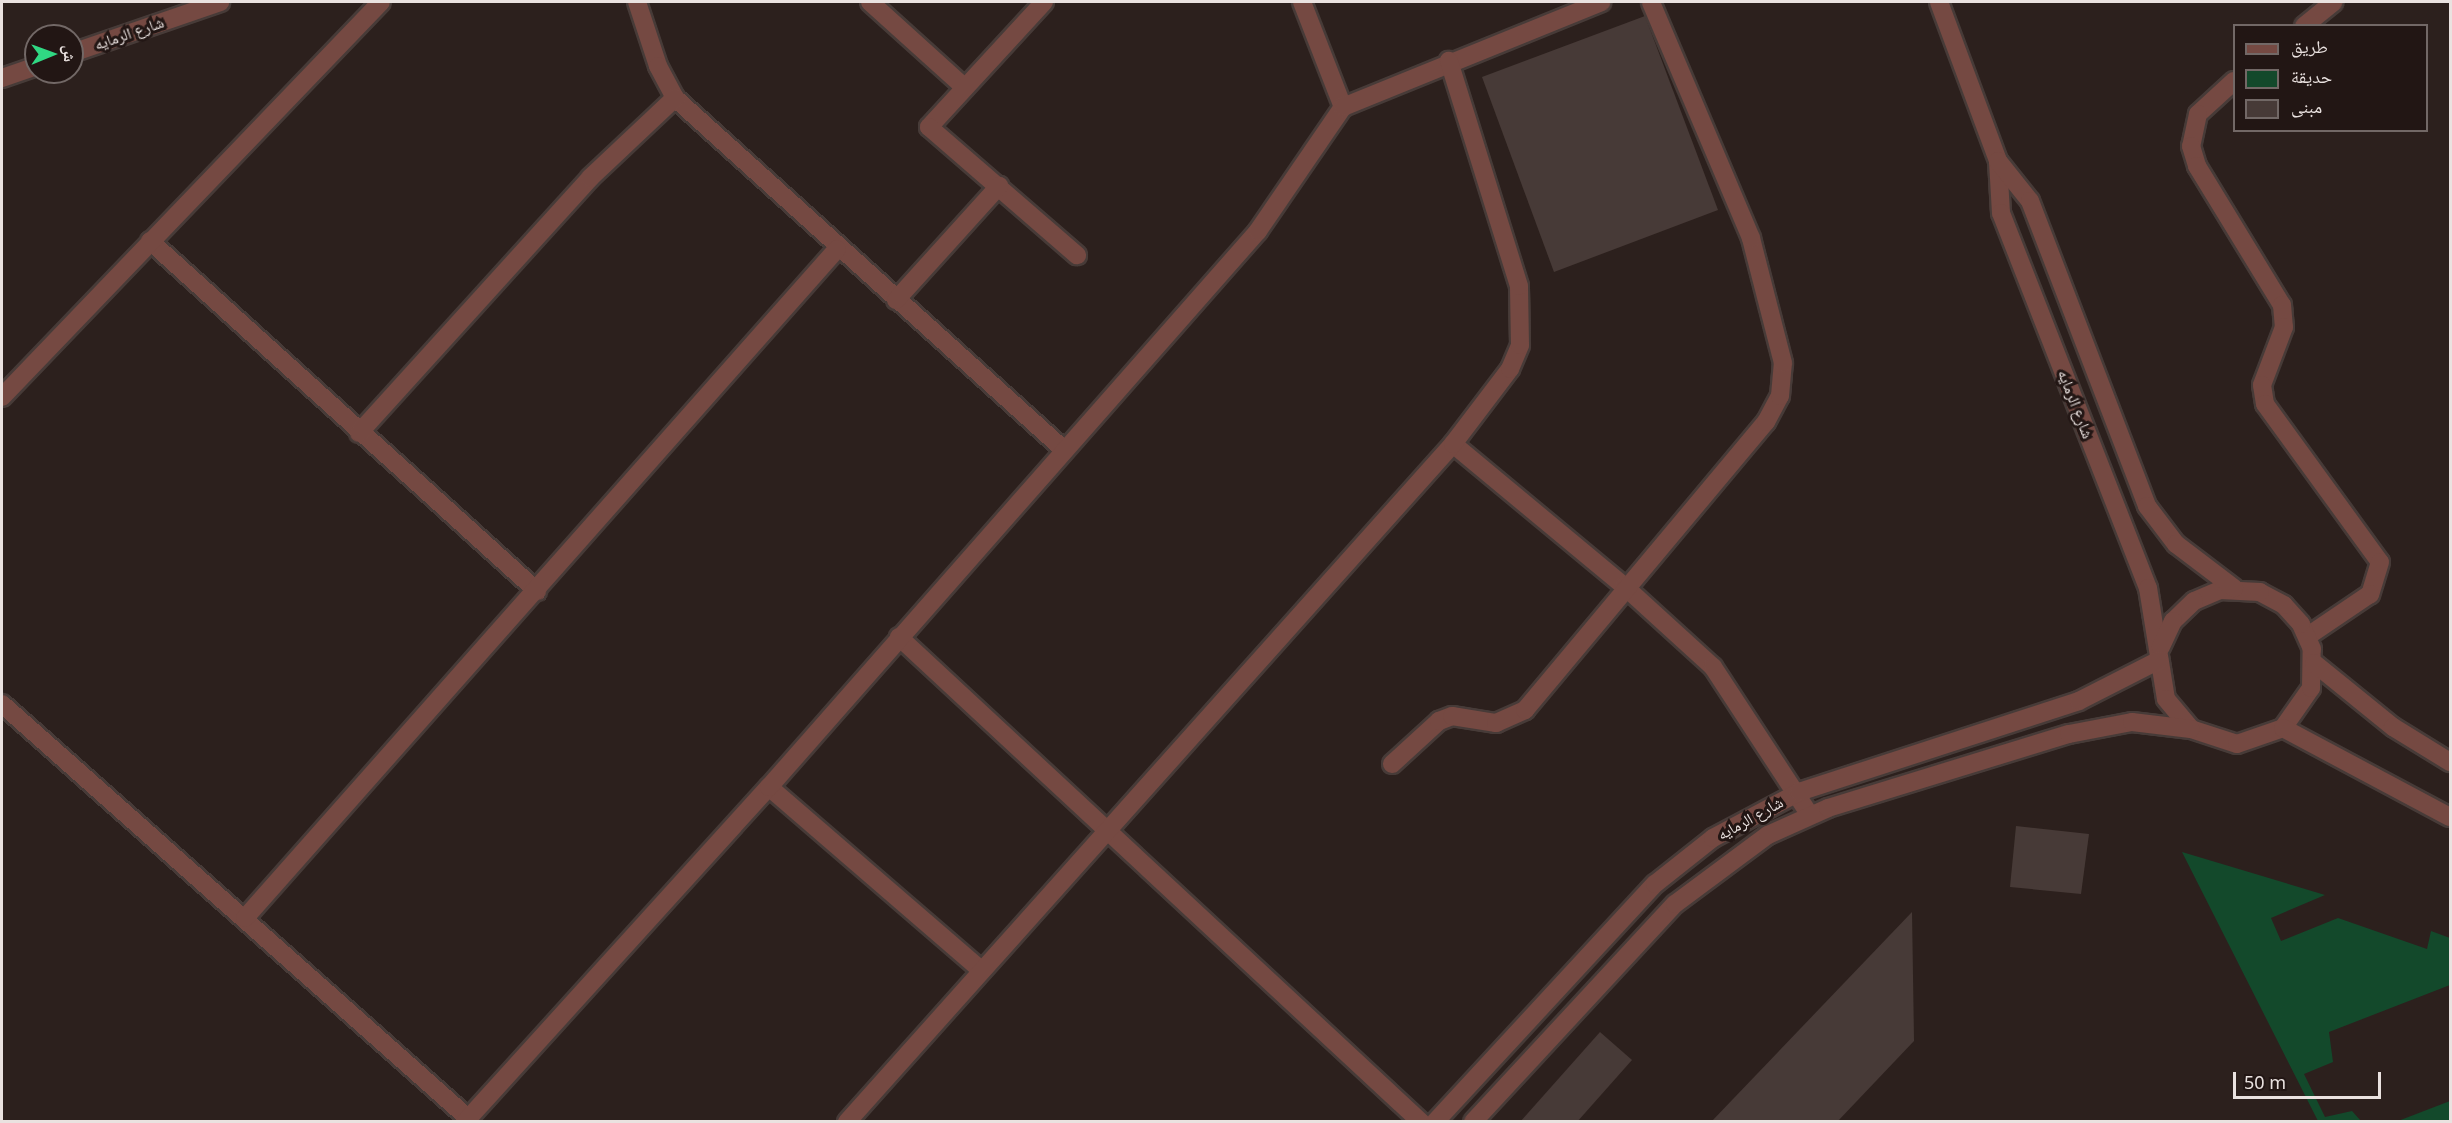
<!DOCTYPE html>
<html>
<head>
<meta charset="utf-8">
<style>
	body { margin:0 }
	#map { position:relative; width:2452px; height:1123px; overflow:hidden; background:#2c201d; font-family:"Noto Sans","Noto Naskh Arabic",sans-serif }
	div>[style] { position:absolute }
	.green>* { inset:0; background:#13492b }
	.building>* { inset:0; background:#473a37 }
	.roads { filter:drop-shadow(2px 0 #473b38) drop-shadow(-2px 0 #473b38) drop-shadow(0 2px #473b38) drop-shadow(0 -2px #473b38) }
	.minor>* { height:18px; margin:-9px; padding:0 9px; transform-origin:9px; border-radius:9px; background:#754942 }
	.tertiary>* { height:18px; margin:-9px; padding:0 9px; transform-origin:9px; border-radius:9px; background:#754942 }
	span { translate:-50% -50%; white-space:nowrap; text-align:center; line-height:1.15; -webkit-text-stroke:6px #221614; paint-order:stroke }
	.street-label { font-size:16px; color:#eae2e0 }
	.frame { position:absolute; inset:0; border:3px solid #eae2e0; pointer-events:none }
	.legend { position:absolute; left:2233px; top:24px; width:195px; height:108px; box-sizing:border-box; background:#221614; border:2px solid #726866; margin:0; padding:8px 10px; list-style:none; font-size:18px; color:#eae2e0 }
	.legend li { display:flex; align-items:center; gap:12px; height:30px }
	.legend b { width:30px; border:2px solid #726866 }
	.north { position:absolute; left:24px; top:24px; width:60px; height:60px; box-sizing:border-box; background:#221614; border:2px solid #726866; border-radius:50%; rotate:89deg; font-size:16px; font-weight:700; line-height:24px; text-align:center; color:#eae2e0 }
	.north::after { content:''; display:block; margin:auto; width:21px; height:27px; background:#30d883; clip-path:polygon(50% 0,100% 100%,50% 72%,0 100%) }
	.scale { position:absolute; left:2233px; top:1072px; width:148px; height:27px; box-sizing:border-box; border:3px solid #eae2e0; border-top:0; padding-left:8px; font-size:18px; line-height:21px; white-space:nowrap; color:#eae2e0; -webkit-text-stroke:4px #221614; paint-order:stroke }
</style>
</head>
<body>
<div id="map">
	<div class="green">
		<div style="clip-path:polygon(2182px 852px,2325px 895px,2271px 918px,2281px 941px,2338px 918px,2427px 949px,2431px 931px,2450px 938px,2450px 985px,2329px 1032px,2333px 1062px,2304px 1074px,2325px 1117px,2352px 1111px,2361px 1121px,2318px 1121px)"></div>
		<div style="clip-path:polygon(2450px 1101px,2450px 1121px,2398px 1121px)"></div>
	</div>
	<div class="building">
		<div style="clip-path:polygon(1645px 16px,1718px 210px,1554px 272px,1482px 77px)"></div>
		<div style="clip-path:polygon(2016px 826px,2089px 834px,2081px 894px,2010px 887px)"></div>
		<div style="clip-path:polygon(1912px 912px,1914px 1041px,1837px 1122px,1711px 1122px)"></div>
		<div style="clip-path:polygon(1600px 1032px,1632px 1060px,1577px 1122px,1520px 1122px)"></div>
	</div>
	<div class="roads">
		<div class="minor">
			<div style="left:637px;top:2px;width:67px;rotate:71.8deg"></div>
			<div style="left:658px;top:66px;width:36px;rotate:62deg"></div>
			<div style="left:675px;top:98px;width:523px;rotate:42.13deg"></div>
			<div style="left:870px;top:2px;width:127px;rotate:42.1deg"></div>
			<div style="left:1044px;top:2px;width:170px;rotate:132.6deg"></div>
			<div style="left:929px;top:127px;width:196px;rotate:40.9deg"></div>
			<div style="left:1302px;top:2px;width:113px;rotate:68.7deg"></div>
			<div style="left:2304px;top:26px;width:38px;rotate:-39deg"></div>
			<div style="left:2234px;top:81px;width:49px;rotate:137.5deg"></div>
			<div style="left:2198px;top:114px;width:33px;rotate:102deg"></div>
			<div style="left:2191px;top:146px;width:21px;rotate:73deg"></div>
			<div style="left:2197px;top:166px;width:163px;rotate:58.6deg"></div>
			<div style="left:2282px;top:305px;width:22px;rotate:85deg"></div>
			<div style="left:2284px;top:327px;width:62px;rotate:110.8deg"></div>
			<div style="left:2262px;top:385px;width:19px;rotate:81deg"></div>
			<div style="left:2265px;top:404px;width:195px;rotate:54deg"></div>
			<div style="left:2380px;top:562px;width:34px;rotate:107deg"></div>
			<div style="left:2370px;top:594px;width:75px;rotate:145.9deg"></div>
			<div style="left:150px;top:241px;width:522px;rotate:42.13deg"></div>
			<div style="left:896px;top:300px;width:154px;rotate:-47.9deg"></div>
			<div style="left:2px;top:397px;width:547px;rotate:-46.18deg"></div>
			<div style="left:359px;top:433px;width:344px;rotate:-47.8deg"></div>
			<div style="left:590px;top:178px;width:117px;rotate:-43.3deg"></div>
			<div style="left:1453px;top:444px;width:222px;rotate:39.7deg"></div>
			<div style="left:1624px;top:586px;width:120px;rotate:42.3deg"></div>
			<div style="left:1713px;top:667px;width:177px;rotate:56.8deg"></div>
			<div style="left:899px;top:637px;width:713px;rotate:42.9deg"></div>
			<div style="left:2px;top:704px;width:623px;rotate:41.62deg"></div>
			<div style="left:1392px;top:764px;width:64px;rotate:-42.5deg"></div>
			<div style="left:1439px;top:721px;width:14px;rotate:-21deg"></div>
			<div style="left:1452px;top:716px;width:45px;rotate:9deg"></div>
			<div style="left:1496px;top:723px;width:32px;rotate:-24deg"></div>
			<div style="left:1525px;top:710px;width:376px;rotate:-50.1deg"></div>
			<div style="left:1766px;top:422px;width:30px;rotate:-62deg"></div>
			<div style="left:1780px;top:396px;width:33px;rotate:-85deg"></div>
			<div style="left:1783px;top:363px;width:129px;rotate:-104.4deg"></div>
			<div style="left:1751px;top:238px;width:256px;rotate:-113deg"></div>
			<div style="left:769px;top:787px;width:280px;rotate:40.8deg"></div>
			<div style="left:245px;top:918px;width:893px;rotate:-48.49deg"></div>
			<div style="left:465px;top:1122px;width:452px;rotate:-47.8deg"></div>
			<div style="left:769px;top:787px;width:740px;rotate:-48.67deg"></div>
			<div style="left:1258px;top:231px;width:150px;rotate:-55.6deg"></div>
			<div style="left:1343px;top:107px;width:279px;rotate:-22.1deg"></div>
			<div style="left:847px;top:1122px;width:909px;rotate:-48.21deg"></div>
			<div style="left:1453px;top:444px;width:94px;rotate:-52.8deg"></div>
			<div style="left:1510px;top:369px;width:26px;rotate:-67deg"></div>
			<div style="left:1520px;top:345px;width:59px;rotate:-91deg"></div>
			<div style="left:1519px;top:286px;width:236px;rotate:-107.3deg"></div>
		</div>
		<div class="tertiary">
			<div style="left:1939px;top:2px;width:170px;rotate:69.6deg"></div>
			<div style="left:1998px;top:161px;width:52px;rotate:86.7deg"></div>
			<div style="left:2001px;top:213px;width:403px;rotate:68.6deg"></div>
			<div style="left:2148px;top:588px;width:112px;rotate:80.8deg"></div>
			<div style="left:2166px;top:699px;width:39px;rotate:50deg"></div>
			<div style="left:2191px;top:729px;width:48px;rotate:18.1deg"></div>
			<div style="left:2237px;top:744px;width:49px;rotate:-19.2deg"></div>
			<div style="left:2283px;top:728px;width:49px;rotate:-55deg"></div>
			<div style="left:2311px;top:688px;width:39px;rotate:-89deg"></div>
			<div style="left:2312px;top:649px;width:27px;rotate:-114deg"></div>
			<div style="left:2301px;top:624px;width:25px;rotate:-132deg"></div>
			<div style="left:2284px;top:605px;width:27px;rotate:-152deg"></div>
			<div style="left:2260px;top:592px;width:40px;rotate:-177.1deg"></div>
			<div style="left:2220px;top:590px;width:28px;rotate:157deg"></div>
			<div style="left:2194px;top:601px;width:29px;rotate:136deg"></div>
			<div style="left:2173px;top:621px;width:29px;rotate:115deg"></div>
			<div style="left:72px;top:53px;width:157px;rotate:-19deg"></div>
			<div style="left:2px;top:78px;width:36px;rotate:-19deg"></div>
			<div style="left:1998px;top:161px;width:51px;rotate:51.3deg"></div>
			<div style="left:2030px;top:201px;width:327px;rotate:69deg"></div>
			<div style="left:2147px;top:506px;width:48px;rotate:52.7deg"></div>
			<div style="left:2176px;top:544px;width:73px;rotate:37.2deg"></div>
			<div style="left:2314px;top:663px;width:102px;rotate:39deg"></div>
			<div style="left:2393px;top:727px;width:67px;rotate:31.6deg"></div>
			<div style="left:2283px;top:728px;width:189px;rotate:28.1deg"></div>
			<div style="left:1435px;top:1122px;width:324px;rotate:-47.3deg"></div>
			<div style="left:1655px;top:884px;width:74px;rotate:-38.4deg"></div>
			<div style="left:1713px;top:838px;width:98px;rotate:-28.1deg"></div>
			<div style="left:1799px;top:792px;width:294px;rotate:-18deg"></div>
			<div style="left:2079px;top:701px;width:90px;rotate:-27.1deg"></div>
			<div style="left:1473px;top:1122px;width:297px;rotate:-47.2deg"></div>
			<div style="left:1675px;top:904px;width:116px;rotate:-36.6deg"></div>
			<div style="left:1768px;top:835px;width:66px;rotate:-24.2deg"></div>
			<div style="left:1828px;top:808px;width:252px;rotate:-17.1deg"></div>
			<div style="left:2069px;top:734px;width:64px;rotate:-10.8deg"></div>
			<div style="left:2132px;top:722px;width:59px;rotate:6.8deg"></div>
		</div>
	</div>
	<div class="street-label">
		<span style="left:129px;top:33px;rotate:-19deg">شارع الرمايه</span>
		<span style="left:2076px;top:404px;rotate:69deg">شارع الرمايه</span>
		<span style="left:1750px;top:818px;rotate:-29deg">شارع الرمايه</span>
	</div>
	<div class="frame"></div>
	<ul class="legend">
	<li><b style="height:8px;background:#754942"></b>طريق</li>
	<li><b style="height:16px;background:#13492b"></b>حديقة</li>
	<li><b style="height:16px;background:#473a37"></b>مبنى</li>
	</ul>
	<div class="north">ش</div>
	<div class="scale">50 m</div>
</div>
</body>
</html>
